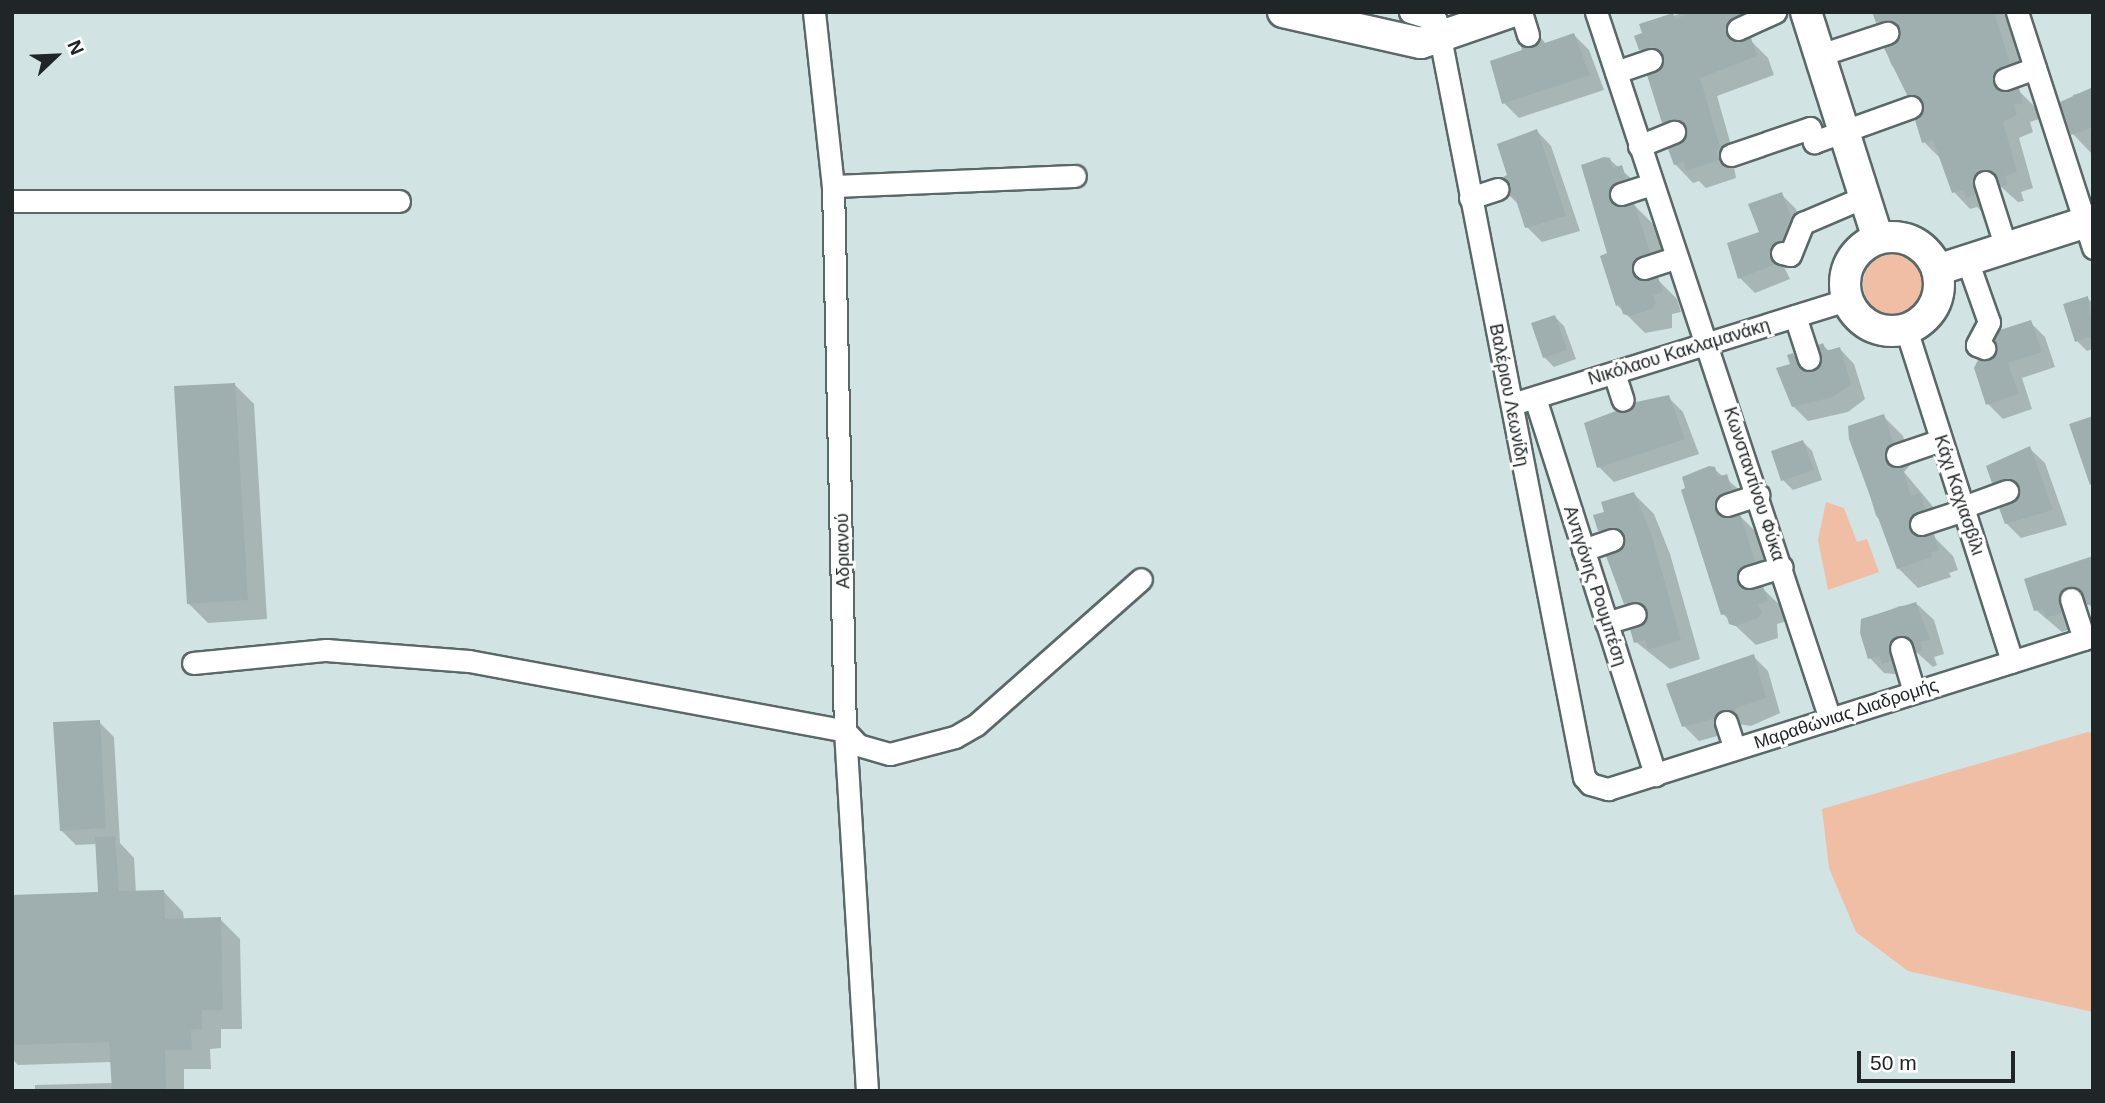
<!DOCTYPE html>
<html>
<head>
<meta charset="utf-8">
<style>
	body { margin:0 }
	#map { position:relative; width:2105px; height:1103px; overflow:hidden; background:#d2e3e3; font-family:Arial,sans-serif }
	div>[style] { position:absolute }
	.green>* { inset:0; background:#efbea4 }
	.round { border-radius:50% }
	.shadow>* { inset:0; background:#0003 }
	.building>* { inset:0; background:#9fafaf }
	.roads { filter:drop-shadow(2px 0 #5a6868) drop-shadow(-2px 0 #5a6868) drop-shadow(0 2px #5a6868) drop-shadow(0 -2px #5a6868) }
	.street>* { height:21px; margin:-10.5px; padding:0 10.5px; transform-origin:10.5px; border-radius:10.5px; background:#fff }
	.secondary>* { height:30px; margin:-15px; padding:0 15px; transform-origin:15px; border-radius:15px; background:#fff }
	.secondary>.ring { margin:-15px; padding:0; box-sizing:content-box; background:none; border:30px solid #fff; border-radius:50% }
	span { translate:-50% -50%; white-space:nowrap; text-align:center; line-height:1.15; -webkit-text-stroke:6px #fff; paint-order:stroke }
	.street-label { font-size:18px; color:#202627 }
	.frame { position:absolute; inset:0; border:14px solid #202627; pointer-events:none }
	.north { position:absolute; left:21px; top:21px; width:70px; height:70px; -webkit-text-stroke:5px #fff; paint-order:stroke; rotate:67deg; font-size:19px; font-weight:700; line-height:28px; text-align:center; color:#202627 }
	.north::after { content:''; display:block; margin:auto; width:24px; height:32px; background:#202627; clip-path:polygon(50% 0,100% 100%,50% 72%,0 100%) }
	.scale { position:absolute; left:1857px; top:1051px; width:158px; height:32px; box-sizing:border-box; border:4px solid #202627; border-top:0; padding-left:9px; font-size:21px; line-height:24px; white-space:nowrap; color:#202627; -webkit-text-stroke:5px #fff; paint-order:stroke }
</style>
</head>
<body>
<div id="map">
	<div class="green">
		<div class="round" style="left:1863px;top:254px;width:60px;height:60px"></div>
		<div style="clip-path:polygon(1826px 502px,1844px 508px,1857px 542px,1867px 539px,1879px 572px,1828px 590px,1818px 540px)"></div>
		<div style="clip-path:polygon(2088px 732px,2093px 733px,2093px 1012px,1908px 971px,1856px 932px,1829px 868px,1822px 809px)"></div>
	</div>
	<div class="shadow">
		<div style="clip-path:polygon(1686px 12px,1753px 12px,1761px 30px,1748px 38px,1768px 58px,1774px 75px,1717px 96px,1737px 166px,1734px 167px,1736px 178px,1706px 188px,1699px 181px,1693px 183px,1675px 164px,1684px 142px,1664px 122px,1668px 66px,1659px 68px,1641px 49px,1645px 35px,1641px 25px)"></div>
		<div style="clip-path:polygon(1874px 12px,2004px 12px,2026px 80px,2010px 92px,2018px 90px,2035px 107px,2039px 119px,2030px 122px,2033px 132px,2019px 138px,2033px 188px,2021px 192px,2024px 201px,2018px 202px,1999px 185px,1988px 196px,1984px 214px,1977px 207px,1970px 209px,1954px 192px,1941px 159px,1924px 142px,1925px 111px,1891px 64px,1886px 49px,1900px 38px,1894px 39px)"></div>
		<div style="clip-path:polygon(1574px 35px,1589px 50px,1604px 90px,1519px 118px,1504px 103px,1533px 49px)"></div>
		<div style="clip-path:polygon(2093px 89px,2093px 154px,2092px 154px,2073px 134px,2073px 95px)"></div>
		<div style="clip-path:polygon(1537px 131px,1551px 146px,1580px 231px,1542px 242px,1527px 227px,1519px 205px,1510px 196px)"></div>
		<div style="clip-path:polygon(1609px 159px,1641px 187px,1645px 198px,1633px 204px,1654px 225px,1669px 272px,1656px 278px,1677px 299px,1681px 312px,1672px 314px,1672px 328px,1645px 333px,1617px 305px,1609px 255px)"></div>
		<div style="clip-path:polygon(1781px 194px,1796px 209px,1805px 234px,1796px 255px,1783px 265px,1790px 279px,1755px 293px,1740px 278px)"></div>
		<div style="clip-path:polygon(2087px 298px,2093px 303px,2093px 349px,2087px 351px,2077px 341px)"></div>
		<div style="clip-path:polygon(1555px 317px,1564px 326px,1576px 359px,1554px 367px,1544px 357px)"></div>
		<div style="clip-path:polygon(2030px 322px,2045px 337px,2055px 367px,2022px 378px,2032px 409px,2003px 419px,1988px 404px,1987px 363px)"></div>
		<div style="clip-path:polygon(1823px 345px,1830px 352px,1840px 349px,1854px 364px,1865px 399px,1848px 412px,1808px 421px,1793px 406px,1793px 355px,1814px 373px,1824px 361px)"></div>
		<div style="clip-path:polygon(234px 384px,254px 404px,267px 619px,208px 623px,188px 603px)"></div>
		<div style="clip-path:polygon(1668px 397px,1683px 412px,1699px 454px,1614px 482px,1599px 467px,1629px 414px)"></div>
		<div style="clip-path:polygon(1883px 416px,1903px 436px,1912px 463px,1904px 472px,1940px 515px,1944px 529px,1932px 535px,1953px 556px,1958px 570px,1949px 573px,1951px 577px,1918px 588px,1898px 568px,1883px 523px,1876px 516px,1850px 427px)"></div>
		<div style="clip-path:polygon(1803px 442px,1812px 451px,1822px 480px,1793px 490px,1783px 480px)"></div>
		<div style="clip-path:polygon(2030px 449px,2045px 463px,2067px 525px,2021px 538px,2006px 523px,2019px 494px,2008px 497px,1993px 482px)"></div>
		<div style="clip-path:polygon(1714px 469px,1747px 496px,1751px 509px,1739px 515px,1760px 536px,1774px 581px,1761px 587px,1783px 608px,1787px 621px,1777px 624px,1778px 638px,1756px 645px,1723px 614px,1683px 491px)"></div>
		<div style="clip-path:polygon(1634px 494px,1654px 514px,1670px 554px,1700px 659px,1670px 669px,1636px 642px,1647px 624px,1626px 603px,1621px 551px,1600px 530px,1606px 513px)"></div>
		<div style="clip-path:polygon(2093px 558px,2093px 608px,2083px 600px,2072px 611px,2076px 627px,2062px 632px,2036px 610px)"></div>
		<div style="clip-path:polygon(1918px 605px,1934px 620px,1944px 654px,1934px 657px,1937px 665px,1933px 667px,1913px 649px,1903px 660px,1905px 675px,1884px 673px,1870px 658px,1863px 620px,1900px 606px)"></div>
		<div style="clip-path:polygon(1753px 656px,1768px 671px,1780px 713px,1751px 726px,1738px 724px,1728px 733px,1699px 741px,1684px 726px)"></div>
		<div style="clip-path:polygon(99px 722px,114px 737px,120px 843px,134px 858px,136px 893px,164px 892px,183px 912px,184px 920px,220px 919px,240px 939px,242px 1029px,221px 1029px,221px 1048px,210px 1049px,211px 1069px,184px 1069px,184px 1091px,35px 1091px,35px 1085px,113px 1083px,112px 1062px,18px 1065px,12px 1059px,12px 896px,100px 894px,97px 844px,76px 845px,61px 830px)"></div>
	</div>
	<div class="building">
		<div style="clip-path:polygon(1694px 12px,1743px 12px,1728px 21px,1726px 34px,1736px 42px,1751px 38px,1757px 56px,1700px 78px,1720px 147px,1716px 149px,1719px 160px,1686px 171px,1684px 162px,1674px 165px,1668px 149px,1684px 141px,1686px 127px,1677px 119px,1662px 123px,1647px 75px,1661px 68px,1663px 55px,1654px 47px,1639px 50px,1634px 36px,1642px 33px,1639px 24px,1673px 13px,1675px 19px)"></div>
		<div style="clip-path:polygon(1872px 12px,1994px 12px,2010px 63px,1995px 70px,1993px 83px,2002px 92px,2019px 88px,2023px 103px,2014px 105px,2017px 115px,2003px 122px,2017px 172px,2005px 176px,2008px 184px,2000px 187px,1993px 172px,1982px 169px,1972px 179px,1975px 195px,1966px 198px,1963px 190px,1952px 193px,1933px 140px,1922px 143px,1915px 120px,1924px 110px,1923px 102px,1907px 95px,1884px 48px,1897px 41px,1899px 28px,1890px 20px,1876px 23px)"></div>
		<div style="clip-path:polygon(1574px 33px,1590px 75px,1502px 104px,1490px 61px,1522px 50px,1521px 46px,1532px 47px,1541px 38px,1545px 43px)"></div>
		<div style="clip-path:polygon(2093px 87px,2093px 127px,2071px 135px,2060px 102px)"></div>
		<div style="clip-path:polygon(1537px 129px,1566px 216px,1525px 228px,1515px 197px,1509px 196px,1511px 186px,1503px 177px,1507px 175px,1497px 144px)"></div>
		<div style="clip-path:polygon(1604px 157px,1610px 158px,1613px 168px,1622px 165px,1626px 178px,1611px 186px,1609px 199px,1619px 207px,1634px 203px,1650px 252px,1634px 260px,1632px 273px,1642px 281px,1658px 277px,1663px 292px,1653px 295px,1656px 304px,1652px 309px,1630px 316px,1623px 314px,1620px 304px,1616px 306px,1600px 256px,1607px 253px,1581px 165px)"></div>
		<div style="clip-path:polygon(1782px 192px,1791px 218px,1782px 240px,1770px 249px,1776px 264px,1738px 279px,1727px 243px,1759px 232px,1748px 204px)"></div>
		<div style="clip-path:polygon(2088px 296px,2093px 336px,2075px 342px,2063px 304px)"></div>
		<div style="clip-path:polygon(1555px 315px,1567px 350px,1543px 358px,1531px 323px)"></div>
		<div style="clip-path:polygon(2031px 320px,2042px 352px,2008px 363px,2019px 394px,1986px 405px,1974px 368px,1978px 360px,1986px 361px,1996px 354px,1994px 340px,2000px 330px)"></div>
		<div style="clip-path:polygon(1823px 343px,1826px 351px,1840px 347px,1851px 384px,1833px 397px,1792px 407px,1776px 368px,1790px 364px,1787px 355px,1793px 353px,1801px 369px,1814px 371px,1822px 362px,1818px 345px)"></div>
		<div style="clip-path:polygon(235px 383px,248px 600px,187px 604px,174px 386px)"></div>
		<div style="clip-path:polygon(1669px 395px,1685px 439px,1597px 468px,1584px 423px,1616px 411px,1628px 412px,1636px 402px)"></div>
		<div style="clip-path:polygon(1884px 414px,1893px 442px,1884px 452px,1885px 460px,1902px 467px,1911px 496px,1920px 493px,1925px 509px,1911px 516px,1909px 529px,1919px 537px,1934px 534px,1939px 550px,1931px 553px,1932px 557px,1897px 569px,1849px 439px,1848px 426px)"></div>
		<div style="clip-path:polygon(2093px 416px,2093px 484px,2090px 485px,2069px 424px)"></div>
		<div style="clip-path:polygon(1803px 440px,1814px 470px,1781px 481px,1771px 451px)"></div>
		<div style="clip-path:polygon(2030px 446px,2053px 510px,2005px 524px,1999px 508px,2017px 500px,2019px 487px,2009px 478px,1992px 483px,1986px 466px)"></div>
		<div style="clip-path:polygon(1709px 466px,1715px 467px,1718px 477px,1727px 474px,1732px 489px,1717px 497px,1715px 510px,1725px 518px,1740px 514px,1755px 561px,1740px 568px,1737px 582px,1747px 590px,1763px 586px,1768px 601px,1758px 604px,1762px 613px,1758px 618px,1735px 626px,1729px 624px,1726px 614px,1721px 615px,1681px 490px,1685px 488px,1682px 477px)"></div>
		<div style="clip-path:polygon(1634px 492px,1651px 533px,1681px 640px,1648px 650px,1645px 640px,1634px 643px,1630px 629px,1645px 622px,1647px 609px,1639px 601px,1624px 604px,1606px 556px,1622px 548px,1624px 535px,1614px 527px,1598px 531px,1593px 515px,1604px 512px,1601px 502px)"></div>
		<div style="clip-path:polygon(2093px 556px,2093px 603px,2087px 605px,2080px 590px,2068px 586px,2058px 596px,2062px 613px,2046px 618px,2043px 609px,2034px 611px,2024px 579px)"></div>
		<div style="clip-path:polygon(1916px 602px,1930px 639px,1920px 642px,1923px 650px,1916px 653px,1910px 639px,1898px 635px,1888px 644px,1891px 661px,1882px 664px,1879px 656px,1868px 659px,1860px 633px,1861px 619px)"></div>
		<div style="clip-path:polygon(1754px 654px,1766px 698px,1736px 708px,1735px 713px,1723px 709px,1713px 719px,1682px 727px,1666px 684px)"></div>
		<div style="clip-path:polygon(100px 720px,106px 828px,60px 831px,53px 722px)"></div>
		<div style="clip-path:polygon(115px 836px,119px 891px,164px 890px,165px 919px,221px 917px,223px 1010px,202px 1010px,202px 1029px,191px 1030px,192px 1050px,165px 1050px,166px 1091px,112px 1091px,109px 1042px,12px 1045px,12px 895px,98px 892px,95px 837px)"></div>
	</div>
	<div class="roads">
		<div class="street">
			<div style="left:814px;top:12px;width:175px;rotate:83.8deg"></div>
			<div style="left:833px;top:186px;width:545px;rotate:88.74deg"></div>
			<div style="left:845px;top:731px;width:361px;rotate:86.5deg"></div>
			<div style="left:1410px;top:12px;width:27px;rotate:17deg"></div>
			<div style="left:1436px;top:20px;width:17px;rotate:77deg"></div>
			<div style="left:1440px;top:37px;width:754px;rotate:78.99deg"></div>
			<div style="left:1584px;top:777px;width:9px;rotate:49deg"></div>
			<div style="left:1590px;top:784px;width:19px;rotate:16deg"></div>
			<div style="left:1608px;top:789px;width:509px;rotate:-17.51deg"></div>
			<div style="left:1521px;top:12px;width:24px;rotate:73deg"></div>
			<div style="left:1596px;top:12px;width:745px;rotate:71.69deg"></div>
			<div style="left:2017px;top:12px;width:248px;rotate:72.1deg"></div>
			<div style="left:1738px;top:29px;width:41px;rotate:-24.7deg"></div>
			<div style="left:1820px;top:55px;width:71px;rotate:-18.2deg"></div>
			<div style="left:1616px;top:72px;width:37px;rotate:-19deg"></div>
			<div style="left:2005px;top:79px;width:32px;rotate:-20deg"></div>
			<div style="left:1639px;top:146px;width:38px;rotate:-22deg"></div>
			<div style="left:1731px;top:155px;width:83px;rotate:-18.9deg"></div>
			<div style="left:1810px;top:128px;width:15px;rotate:74deg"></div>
			<div style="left:1814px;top:142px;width:103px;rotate:-19.8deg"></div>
			<div style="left:1985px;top:182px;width:69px;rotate:72.3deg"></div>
			<div style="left:833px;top:186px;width:242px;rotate:-2.4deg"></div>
			<div style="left:1621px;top:194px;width:32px;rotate:-18deg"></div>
			<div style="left:1470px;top:198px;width:29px;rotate:-18deg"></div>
			<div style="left:12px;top:201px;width:387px"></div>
			<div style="left:1782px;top:253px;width:8px;rotate:14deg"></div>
			<div style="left:1790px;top:255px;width:35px;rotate:-68deg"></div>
			<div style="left:1803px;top:223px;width:66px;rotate:-23.1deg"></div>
			<div style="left:1967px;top:260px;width:66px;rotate:70.5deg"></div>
			<div style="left:1989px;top:322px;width:26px;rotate:118deg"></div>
			<div style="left:1977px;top:345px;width:8px;rotate:23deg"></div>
			<div style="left:1644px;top:268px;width:33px;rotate:-18deg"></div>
			<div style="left:1795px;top:316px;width:45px;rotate:72deg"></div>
			<div style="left:1906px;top:329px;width:349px;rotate:72.3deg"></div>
			<div style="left:1614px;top:373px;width:28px;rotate:72deg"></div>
			<div style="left:1535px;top:398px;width:396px;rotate:72.3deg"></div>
			<div style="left:1522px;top:401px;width:340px;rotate:-17.3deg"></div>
			<div style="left:1897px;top:455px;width:46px;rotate:-18.8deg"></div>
			<div style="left:1727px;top:505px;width:33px;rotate:-18deg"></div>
			<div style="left:1963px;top:507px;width:47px;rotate:-20deg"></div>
			<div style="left:1921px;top:524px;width:45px;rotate:-18deg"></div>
			<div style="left:1583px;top:550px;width:31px;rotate:-19deg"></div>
			<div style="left:1749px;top:577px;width:34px;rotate:-17deg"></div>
			<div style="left:2071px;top:599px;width:42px;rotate:72deg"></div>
			<div style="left:1606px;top:623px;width:30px;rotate:-17deg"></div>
			<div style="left:1901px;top:648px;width:46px;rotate:73.5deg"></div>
			<div style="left:193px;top:663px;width:134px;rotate:-5.6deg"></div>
			<div style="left:326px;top:650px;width:143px;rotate:4.4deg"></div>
			<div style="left:469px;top:661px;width:382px;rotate:10.5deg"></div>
			<div style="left:845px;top:731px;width:19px;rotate:47deg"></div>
			<div style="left:858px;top:745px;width:33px;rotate:16deg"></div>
			<div style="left:890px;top:754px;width:67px;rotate:-14.7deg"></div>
			<div style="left:955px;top:737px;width:24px;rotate:-30deg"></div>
			<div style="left:976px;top:725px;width:220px;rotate:-41.5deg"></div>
			<div style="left:1726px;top:722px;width:28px;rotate:72deg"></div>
		</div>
		<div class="secondary">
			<div style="left:1283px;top:12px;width:141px;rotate:12.7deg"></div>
			<div style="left:1421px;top:43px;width:95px;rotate:-19deg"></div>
			<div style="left:1806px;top:12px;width:238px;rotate:72.4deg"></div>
			<div class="ring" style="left:1845px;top:237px;width:64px;height:64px"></div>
			<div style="left:1937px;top:270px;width:164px;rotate:-17.8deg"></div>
		</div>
	</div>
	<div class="street-label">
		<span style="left:1679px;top:352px;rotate:-17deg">Νικόλαου Κακλαμανάκη</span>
		<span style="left:1509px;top:395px;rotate:79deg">Βαλέριου Λεωνίδη</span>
		<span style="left:1754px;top:484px;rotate:72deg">Κωνσταντίνου Φύκα</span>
		<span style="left:1959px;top:495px;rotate:72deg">Κάχι Καχιασβίλι</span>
		<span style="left:843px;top:551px;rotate:-91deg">Αδριανού</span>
		<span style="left:1595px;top:586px;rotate:72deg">Αντιγόνης Ρουμπέση</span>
		<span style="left:1846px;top:714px;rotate:-18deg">Μαραθώνιας Διαδρομής</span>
	</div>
	<div class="frame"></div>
	<div class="north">N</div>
	<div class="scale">50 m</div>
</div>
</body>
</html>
